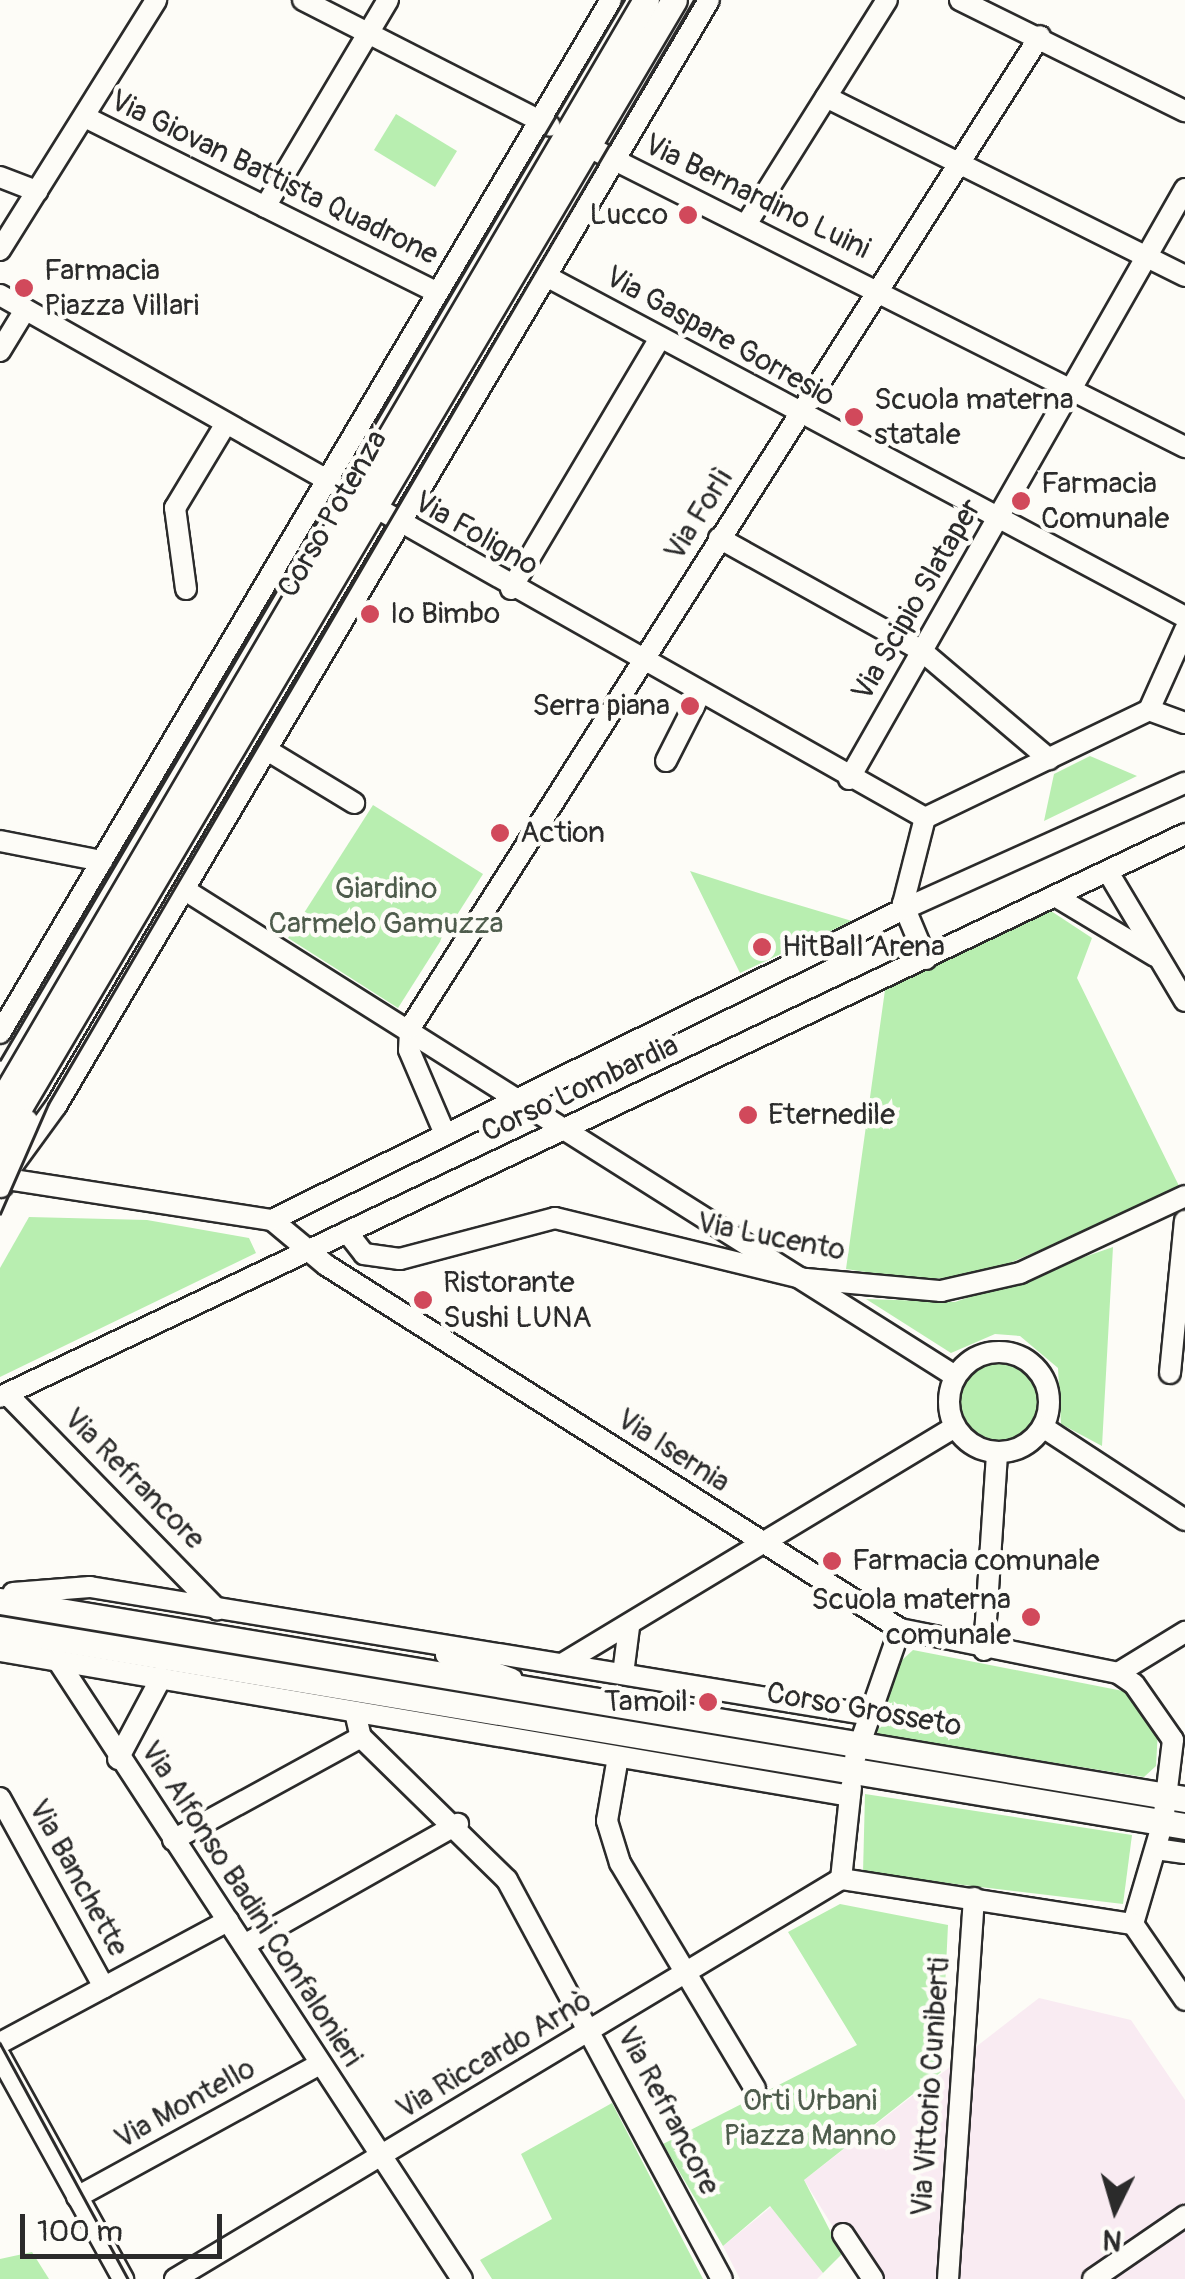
<!DOCTYPE html>
<html>
<head>
<meta charset="utf-8">
<style>
	body { margin:0 }
	#map { position:relative; width:1185px; height:2279px; overflow:hidden; background:#fdfcf7; font-family:Pangolin,sans-serif }
	div>[style] { position:absolute }
	.built>* { inset:0; background:#f9ebf2 }
	.green>* { inset:0; background:#b8eeb0 }
	.round { border-radius:50% }
	.roads { filter:drop-shadow(2px 0 #2b2b2b) drop-shadow(-2px 0 #2b2b2b) drop-shadow(0 2px #2b2b2b) drop-shadow(0 -2px #2b2b2b) }
	.minor>* { height:20px; margin:-10px; padding:0 10px; transform-origin:10px; border-radius:10px; background:#fdfcf7 }
	.minor>.ring { margin:-10px; padding:0; box-sizing:content-box; background:none; border:20px solid #fdfcf7; border-radius:50% }
	.major>* { height:25px; margin:-12.5px; padding:0 12.5px; transform-origin:12.5px; border-radius:12.5px; background:#fdfcf7 }
	.tram>* { height:2.5px; margin:-1.25px; padding:0 1.25px; transform-origin:1.25px; border-radius:1.25px; background:#2b2b2b }
	.dots>* { width:28px; height:28px; translate:-50% -50%; box-sizing:border-box; border:5px solid #fdfcf7; border-radius:50% }
	span { translate:-50% -50%; white-space:nowrap; text-align:center; line-height:1.15; -webkit-text-stroke:9px #fdfcf7; paint-order:stroke }
	.street-label { font-size:30px; color:#2b2b2b }
	.poi-label { font-size:30px; color:#2b2b2b }
	.right { translate:-100% -50%; text-align:right }
	.left { translate:0 -50%; text-align:left }
	.park-label { font-size:30px; color:#4e5c4c }
	.north { position:absolute; left:1065px; top:2159px; width:100px; height:100px; -webkit-text-stroke:8px #fdfcf7; paint-order:stroke; rotate:185deg; font-size:28px; font-weight:700; line-height:40px; text-align:center; color:#2b2b2b }
	.north::after { content:''; display:block; margin:auto; width:35px; height:45px; background:#2b2b2b; clip-path:polygon(50% 0,100% 100%,50% 72%,0 100%) }
	.scale { position:absolute; left:20px; top:2214px; width:202px; height:45px; box-sizing:border-box; border:5px solid #2b2b2b; border-top:0; padding-left:12px; font-size:30px; line-height:35px; white-space:nowrap; color:#2b2b2b; -webkit-text-stroke:8px #fdfcf7; paint-order:stroke }
</style>
</head>
<body>
<div id="map">
	<div class="built">
		<div style="clip-path:polygon(1039px 1998px,1131px 2020px,1185px 2100px,1185px 2279px,865px 2279px,804px 2180px)"></div>
		<div style="clip-path:polygon(771px 2207px,823px 2273px,817px 2279px,740px 2279px,723px 2246px)"></div>
	</div>
	<div class="green">
		<div style="clip-path:polygon(396px 114px,457px 151px,435px 187px,374px 150px)"></div>
		<div style="clip-path:polygon(1090px 756px,1137px 776px,1044px 821px,1054px 774px)"></div>
		<div style="clip-path:polygon(373px 805px,483px 874px,398px 1008px,288px 938px)"></div>
		<div style="clip-path:polygon(690px 871px,765px 895px,852px 921px,740px 973px)"></div>
		<div style="clip-path:polygon(1051px 911px,1092px 938px,1077px 978px,1181px 1190px,984px 1274px,919px 1280px,846px 1269px,885px 990px)"></div>
		<div style="clip-path:polygon(29px 1217px,147px 1220px,249px 1238px,256px 1253px,0 1377px,0 1268px)"></div>
		<div style="clip-path:polygon(1113px 1247px,1102px 1446px,1061px 1424px,1058px 1368px,1020px 1336px,995px 1334px,951px 1353px,866px 1299px,955px 1302px)"></div>
		<div class="round" style="left:959px;top:1360px;width:82px;height:82px"></div>
		<div style="clip-path:polygon(913px 1650px,1123px 1691px,1158px 1729px,1156px 1766px,1144px 1777px,877px 1735px,889px 1672px)"></div>
		<div style="clip-path:polygon(865px 1794px,1132px 1835px,1123px 1904px,863px 1873px)"></div>
		<div style="clip-path:polygon(840px 1904px,948px 1925px,941px 2072px,804px 2180px,842px 2254px,823px 2273px,770px 2206px,723px 2246px,663px 2144px,857px 2045px,788px 1932px)"></div>
		<div style="clip-path:polygon(612px 2103px,703px 2279px,492px 2279px,480px 2260px,552px 2219px,521px 2154px)"></div>
		<div style="clip-path:polygon(32px 2252px,49px 2279px,0 2279px,0 2259px)"></div>
	</div>
	<div class="roads">
		<div class="minor">
			<div style="left:303px;top:0;width:277px;rotate:27deg"></div>
			<div style="left:960px;top:0;width:251px;rotate:26.3deg"></div>
			<div style="left:826px;top:97px;width:401px;rotate:26.5deg"></div>
			<div style="left:85px;top:117px;width:392px;rotate:26.5deg"></div>
			<div style="left:575px;top:140px;width:683px;rotate:26.72deg"></div>
			<div style="left:0;top:177px;width:40px;rotate:21deg"></div>
			<div style="left:265px;top:207px;width:241px;rotate:-59.3deg"></div>
			<div style="left:747px;top:223px;width:263px;rotate:-57.9deg"></div>
			<div style="left:0;top:250px;width:295px;rotate:-58deg"></div>
			<div style="left:546px;top:276px;width:724px;rotate:28.09deg"></div>
			<div style="left:0;top:295px;width:1063px;rotate:29.48deg"></div>
			<div style="left:0;top:351px;width:48px;rotate:-58.6deg"></div>
			<div style="left:719px;top:538px;width:232px;rotate:29.1deg"></div>
			<div style="left:922px;top:651px;width:167px;rotate:40.4deg"></div>
			<div style="left:186px;top:589px;width:82px;rotate:-97.7deg"></div>
			<div style="left:175px;top:508px;width:97px;rotate:-58.9deg"></div>
			<div style="left:511px;top:589px;width:292px;rotate:-59.3deg"></div>
			<div style="left:1149px;top:710px;width:88px;rotate:-65.8deg"></div>
			<div style="left:267px;top:750px;width:102px;rotate:31.3deg"></div>
			<div style="left:666px;top:761px;width:73px;rotate:-63.1deg"></div>
			<div style="left:849px;top:779px;width:679px;rotate:-60.34deg"></div>
			<div style="left:0;top:841px;width:104px;rotate:11.1deg"></div>
			<div style="left:1108px;top:872px;width:150px;rotate:59.2deg"></div>
			<div style="left:185px;top:890px;width:911px;rotate:32.26deg"></div>
			<div style="left:1055px;top:896px;width:117px;rotate:31deg"></div>
			<div style="left:926px;top:959px;width:60px;rotate:-112.7deg"></div>
			<div style="left:903px;top:904px;width:89px;rotate:-75.7deg"></div>
			<div style="left:925px;top:818px;width:249px;rotate:-25.7deg"></div>
			<div style="left:1149px;top:710px;width:38px;rotate:20deg"></div>
			<div style="left:0;top:1033px;width:1200px;rotate:-59.4deg"></div>
			<div style="left:445px;top:1134px;width:91px;rotate:-113.2deg"></div>
			<div style="left:409px;top:1050px;width:22px;rotate:-87deg"></div>
			<div style="left:410px;top:1028px;width:1175px;rotate:-57.58deg"></div>
			<div style="left:10px;top:1169px;width:78px;rotate:-53.9deg"></div>
			<div style="left:56px;top:1106px;width:1284px;rotate:-59.44deg"></div>
			<div style="left:0;top:1178px;width:275px;rotate:8.8deg"></div>
			<div style="left:272px;top:1220px;width:70px;rotate:39.8deg"></div>
			<div style="left:326px;top:1265px;width:680px;rotate:32.38deg"></div>
			<div style="left:900px;top:1629px;width:222px;rotate:11.4deg"></div>
			<div style="left:1118px;top:1673px;width:19px;rotate:35deg"></div>
			<div style="left:1134px;top:1684px;width:68px;rotate:55.1deg"></div>
			<div style="left:1173px;top:1740px;width:83px;rotate:97deg"></div>
			<div style="left:1163px;top:1822px;width:106px;rotate:106.4deg"></div>
			<div style="left:272px;top:1220px;width:704px;rotate:-26.2deg"></div>
			<div style="left:904px;top:909px;width:308px;rotate:-24.2deg"></div>
			<div style="left:347px;top:1232px;width:28px;rotate:52deg"></div>
			<div style="left:364px;top:1254px;width:36px;rotate:8deg"></div>
			<div style="left:400px;top:1259px;width:160px;rotate:-14.8deg"></div>
			<div style="left:555px;top:1218px;width:258px;rotate:13.7deg"></div>
			<div style="left:806px;top:1279px;width:136px;rotate:5.1deg"></div>
			<div style="left:941px;top:1291px;width:81px;rotate:-12.8deg"></div>
			<div style="left:1020px;top:1273px;width:182px;rotate:-25deg"></div>
			<div class="ring" style="left:949px;top:1352px;width:80px;height:80px"></div>
			<div style="left:1170px;top:1373px;width:153px;rotate:-84.4deg"></div>
			<div style="left:7px;top:1394px;width:301px;rotate:45.7deg"></div>
			<div style="left:0;top:1397px;width:1312px;rotate:-25.41deg"></div>
			<div style="left:1043px;top:1427px;width:170px;rotate:33.2deg"></div>
			<div style="left:13px;top:1593px;width:77px;rotate:-4.5deg"></div>
			<div style="left:90px;top:1587px;width:784px;rotate:9.32deg"></div>
			<div style="left:984px;top:1650px;width:198px;rotate:-86.2deg"></div>
			<div style="left:0;top:1651px;width:862px;rotate:9.68deg"></div>
			<div style="left:446px;top:1655px;width:70px;rotate:20deg"></div>
			<div style="left:58px;top:1661px;width:738px;rotate:56.83deg"></div>
			<div style="left:562px;top:1664px;width:459px;rotate:-31.1deg"></div>
			<div style="left:1118px;top:1673px;width:79px;rotate:-31.5deg"></div>
			<div style="left:623px;top:1674px;width:47px;rotate:-82.7deg"></div>
			<div style="left:355px;top:1712px;width:26px;rotate:77deg"></div>
			<div style="left:361px;top:1737px;width:204px;rotate:44.4deg"></div>
			<div style="left:507px;top:1880px;width:453px;rotate:61.7deg"></div>
			<div style="left:618px;top:1757px;width:65px;rotate:99.8deg"></div>
			<div style="left:607px;top:1821px;width:44px;rotate:72.8deg"></div>
			<div style="left:620px;top:1863px;width:263px;rotate:59.1deg"></div>
			<div style="left:855px;top:1758px;width:137px;rotate:-70.8deg"></div>
			<div style="left:118px;top:1759px;width:92px;rotate:-62deg"></div>
			<div style="left:851px;top:1787px;width:93px;rotate:96.2deg"></div>
			<div style="left:841px;top:1879px;width:295px;rotate:8.8deg"></div>
			<div style="left:0;top:1798px;width:216px;rotate:61.2deg"></div>
			<div style="left:173px;top:1840px;width:214px;rotate:-28.7deg"></div>
			<div style="left:1156px;top:1849px;width:29px;rotate:8deg"></div>
			<div style="left:1133px;top:1924px;width:92px;rotate:55.6deg"></div>
			<div style="left:244px;top:1945px;width:246px;rotate:-29.5deg"></div>
			<div style="left:0;top:2043px;width:259px;rotate:-28.2deg"></div>
			<div style="left:0;top:2056px;width:255px;rotate:61.1deg"></div>
			<div style="left:77px;top:2197px;width:277px;rotate:-28.7deg"></div>
			<div style="left:843px;top:2234px;width:54px;rotate:56.3deg"></div>
			<div style="left:175px;top:2279px;width:777px;rotate:-30.99deg"></div>
			<div style="left:948px;top:2279px;width:382px;rotate:-86.1deg"></div>
			<div style="left:1093px;top:2279px;width:112px;rotate:-34.4deg"></div>
		</div>
		<div class="major">
			<div style="left:0;top:1104px;width:1279px;rotate:-59.67deg"></div>
			<div style="left:0;top:1140px;width:1324px;rotate:-59.41deg"></div>
			<div style="left:0;top:1184px;width:67px;rotate:-68deg"></div>
			<div style="left:0;top:1601px;width:1201px;rotate:9.49deg"></div>
			<div style="left:0;top:1629px;width:1201px;rotate:9.44deg"></div>
		</div>
	</div>
	<div class="tram">
		<div style="left:0;top:1060px;width:1230px;rotate:-59.52deg"></div>
		<div style="left:0;top:1214px;width:120px;rotate:-66.4deg"></div>
		<div style="left:48px;top:1104px;width:1279px;rotate:-59.67deg"></div>
		<div style="left:0;top:2043px;width:268px;rotate:61.5deg"></div>
	</div>
	<div class="dots">
		<div style="left:688px;top:215px;background:#d1495b"></div>
		<div style="left:24px;top:288px;background:#d1495b"></div>
		<div style="left:854px;top:417px;background:#d1495b"></div>
		<div style="left:1021px;top:501px;background:#d1495b"></div>
		<div style="left:370px;top:614px;background:#d1495b"></div>
		<div style="left:690px;top:706px;background:#d1495b"></div>
		<div style="left:500px;top:833px;background:#d1495b"></div>
		<div style="left:762px;top:947px;background:#d1495b"></div>
		<div style="left:748px;top:1115px;background:#d1495b"></div>
		<div style="left:423px;top:1300px;background:#d1495b"></div>
		<div style="left:832px;top:1561px;background:#d1495b"></div>
		<div style="left:1031px;top:1617px;background:#d1495b"></div>
		<div style="left:708px;top:1702px;background:#d1495b"></div>
	</div>
	<div class="street-label">
		<span style="left:274px;top:178px;rotate:26deg">Via Giovan Battista Quadrone</span>
		<span style="left:757px;top:197px;rotate:26deg">Via Bernardino Luini</span>
		<span style="left:720px;top:337px;rotate:29deg">Via Gaspare Gorresio</span>
		<span style="left:333px;top:514px;rotate:-60deg">Corso Potenza</span>
		<span style="left:699px;top:515px;rotate:-58deg">Via Forlì</span>
		<span style="left:476px;top:534px;rotate:30deg">Via Foligno</span>
		<span style="left:917px;top:600px;rotate:-60deg">Via Scipio Slataper</span>
		<span style="left:580px;top:1089px;rotate:-25deg">Corso Lombardia</span>
		<span style="left:771px;top:1237px;rotate:11deg">Via Lucento</span>
		<span style="left:673px;top:1451px;rotate:33deg">Via Isernia</span>
		<span style="left:134px;top:1479px;rotate:45deg">Via Refrancore</span>
		<span style="left:864px;top:1710px;rotate:10deg">Corso Grosseto</span>
		<span style="left:78px;top:1878px;rotate:61deg">Via Banchette</span>
		<span style="left:251px;top:1904px;rotate:57deg">Via Alfonso Badini Confalonieri</span>
		<span style="left:494px;top:2055px;rotate:-31deg">Via Riccardo Arnò</span>
		<span style="left:931px;top:2087px;rotate:-86deg">Via Vittorio Cuniberti</span>
		<span style="left:185px;top:2104px;rotate:-29deg">Via Montello</span>
		<span style="left:668px;top:2111px;rotate:62deg">Via Refrancore</span>
	</div>
	<div class="poi-label">
		<span class="right" style="left:668px;top:215px">Lucco</span>
		<span class="left" style="left:44px;top:288px">Farmacia<br>Piazza Villari</span>
		<span class="left" style="left:874px;top:417px">Scuola materna<br>statale</span>
		<span class="left" style="left:1041px;top:501px">Farmacia<br>Comunale</span>
		<span class="left" style="left:390px;top:614px">Io Bimbo</span>
		<span class="right" style="left:670px;top:706px">Serra piana</span>
		<span class="left" style="left:520px;top:833px">Action</span>
		<span class="left" style="left:782px;top:947px">HitBall Arena</span>
		<span class="left" style="left:768px;top:1115px">Eternedile</span>
		<span class="left" style="left:443px;top:1300px">Ristorante<br>Sushi LUNA</span>
		<span class="left" style="left:852px;top:1561px">Farmacia comunale</span>
		<span class="right" style="left:1011px;top:1617px">Scuola materna<br>comunale</span>
		<span class="right" style="left:688px;top:1702px">Tamoil</span>
	</div>
	<div class="park-label">
		<span style="left:386px;top:906px">Giardino<br>Carmelo Gamuzza</span>
		<span style="left:810px;top:2118px">Orti Urbani<br>Piazza Manno</span>
	</div>
	<div class="north">N</div>
	<div class="scale">100 m</div>
</div>
</body>
</html>
